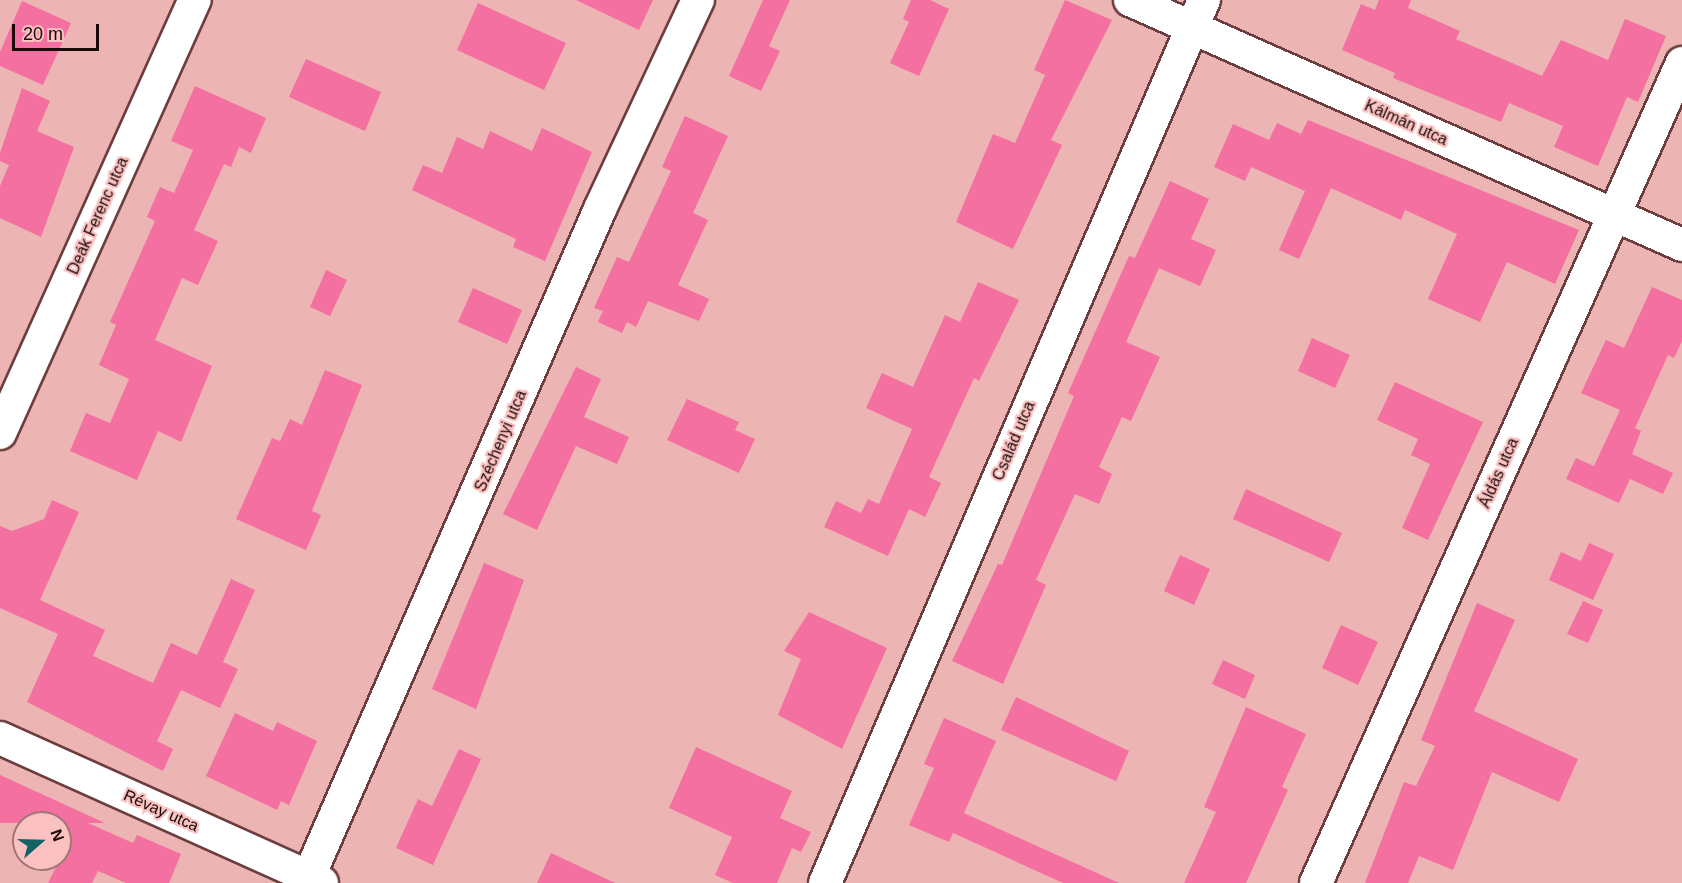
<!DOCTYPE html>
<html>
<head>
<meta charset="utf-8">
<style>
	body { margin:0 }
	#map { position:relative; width:1682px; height:883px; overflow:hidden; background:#ecb4b3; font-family:Helvetica,sans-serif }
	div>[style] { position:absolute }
	.building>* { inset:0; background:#f470a0 }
	.roads { filter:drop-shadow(2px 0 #6c3d3e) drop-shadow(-2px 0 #6c3d3e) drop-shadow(0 2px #6c3d3e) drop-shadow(0 -2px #6c3d3e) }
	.street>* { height:32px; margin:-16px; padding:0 16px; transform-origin:16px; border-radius:16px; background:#fff }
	span { translate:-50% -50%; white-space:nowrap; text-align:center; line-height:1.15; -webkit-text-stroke:4.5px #fac1c0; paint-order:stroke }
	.street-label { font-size:16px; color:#1b0909 }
	.north { position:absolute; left:12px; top:811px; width:60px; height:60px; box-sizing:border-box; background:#fac1c0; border:2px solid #a17777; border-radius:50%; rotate:70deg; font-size:16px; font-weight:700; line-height:24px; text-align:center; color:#1b0909 }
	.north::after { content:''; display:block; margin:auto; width:21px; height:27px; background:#126366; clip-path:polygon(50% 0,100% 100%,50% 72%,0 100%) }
	.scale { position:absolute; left:12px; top:24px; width:87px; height:27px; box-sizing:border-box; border:3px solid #1b0909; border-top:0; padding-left:8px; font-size:18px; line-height:21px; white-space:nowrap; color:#1b0909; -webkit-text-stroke:4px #fac1c0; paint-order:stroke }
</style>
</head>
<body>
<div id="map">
	<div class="building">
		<div style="clip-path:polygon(576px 0,653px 0,639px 30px)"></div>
		<div style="clip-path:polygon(763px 0,790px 0,769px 46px,780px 51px,761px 91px,729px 76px)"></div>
		<div style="clip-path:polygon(911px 0,930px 0,949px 9px,919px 76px,890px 63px,909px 22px,903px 19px)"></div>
		<div style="clip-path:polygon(1065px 0,1112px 20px,1051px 140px,1062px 145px,1013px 249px,956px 222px,993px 134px,1015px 143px,1045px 75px,1034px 70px)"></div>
		<div style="clip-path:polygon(1379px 0,1411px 0,1408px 8px,1460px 31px,1456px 39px,1542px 76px,1561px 40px,1608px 60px,1625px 19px,1666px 36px,1638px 102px,1627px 97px,1598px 166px,1554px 147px,1563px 126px,1509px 103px,1501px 122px,1393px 78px,1395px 73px,1342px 50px,1361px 4px,1375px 10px)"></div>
		<div style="clip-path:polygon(22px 1px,71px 23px,43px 85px,0 66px,0 52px)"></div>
		<div style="clip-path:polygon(478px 3px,566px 43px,544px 90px,457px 50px)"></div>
		<div style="clip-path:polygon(306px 59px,381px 92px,365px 131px,289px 97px)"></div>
		<div style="clip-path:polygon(195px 86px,266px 118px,251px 153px,239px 147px,231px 167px,224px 164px,194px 230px,218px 241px,198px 285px,182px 278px,155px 340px,212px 366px,181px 442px,158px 431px,137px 480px,70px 451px,86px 413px,110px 423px,129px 379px,99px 365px,116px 325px,110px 322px,155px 221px,147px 217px,160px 187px,174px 193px,193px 150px,171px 141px)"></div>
		<div style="clip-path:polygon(22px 88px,50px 101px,37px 131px,74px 147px,41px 237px,0 218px,0 186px,9px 165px,0 161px,0 153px)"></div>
		<div style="clip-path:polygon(685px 116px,728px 136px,693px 213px,708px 220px,678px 285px,709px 299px,699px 321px,648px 301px,636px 327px,627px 322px,622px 333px,598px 322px,603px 311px,594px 308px,617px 257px,629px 262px,671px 171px,662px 167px)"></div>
		<div style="clip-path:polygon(1308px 120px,1579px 230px,1555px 284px,1507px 262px,1480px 322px,1428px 299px,1457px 234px,1405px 210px,1401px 220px,1331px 188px,1299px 259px,1279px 250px,1305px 191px,1251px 167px,1245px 181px,1214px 167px,1233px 124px,1269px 140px,1277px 123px,1301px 134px)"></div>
		<div style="clip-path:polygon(542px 128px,592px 152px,545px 261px,513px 247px,516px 239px,412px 190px,423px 165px,442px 173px,457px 137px,483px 149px,490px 131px,532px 151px)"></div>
		<div style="clip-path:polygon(1170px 181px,1209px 199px,1191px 239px,1216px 250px,1200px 286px,1159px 268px,1126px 342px,1160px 357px,1131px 421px,1122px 417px,1099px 467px,1112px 474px,1099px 504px,1075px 494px,1036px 580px,1046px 585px,1003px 684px,952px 661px,998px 564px,1002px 565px,1074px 396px,1068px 393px,1129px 256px,1135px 258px)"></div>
		<div style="clip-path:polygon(326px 270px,347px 280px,330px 316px,310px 307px)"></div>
		<div style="clip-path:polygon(978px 282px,1019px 300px,979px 381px,974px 378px,929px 477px,941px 483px,925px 517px,909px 509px,888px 556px,824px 527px,836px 501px,861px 513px,868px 499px,879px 504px,912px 429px,866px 408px,882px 373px,913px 387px,945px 315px,960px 322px)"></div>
		<div style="clip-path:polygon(1652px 287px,1682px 300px,1682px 341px,1674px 358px,1668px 355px,1635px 428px,1641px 431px,1632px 454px,1673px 473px,1663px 494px,1630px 479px,1619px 503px,1566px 479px,1576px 458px,1594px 466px,1620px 410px,1581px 393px,1606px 340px,1624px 348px)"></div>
		<div style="clip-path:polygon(473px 288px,522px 310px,507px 344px,458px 322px)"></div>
		<div style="clip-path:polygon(1312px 338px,1350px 355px,1335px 388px,1298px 371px)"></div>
		<div style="clip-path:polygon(576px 367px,601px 379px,584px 417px,629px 437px,617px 464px,576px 446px,537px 530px,503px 514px)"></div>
		<div style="clip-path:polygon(325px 370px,362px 385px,312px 511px,321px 515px,306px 550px,236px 519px,272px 438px,280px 441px,290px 419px,302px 425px)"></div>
		<div style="clip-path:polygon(1395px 382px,1483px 422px,1428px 540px,1402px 528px,1430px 464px,1411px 455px,1418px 439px,1377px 420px)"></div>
		<div style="clip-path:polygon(687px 399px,739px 422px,735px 430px,755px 439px,739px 473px,667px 440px)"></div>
		<div style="clip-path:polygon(1246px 489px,1342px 533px,1329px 562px,1233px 519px)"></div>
		<div style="clip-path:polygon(52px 500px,79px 512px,40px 600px,105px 630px,93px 656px,153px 683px,171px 643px,197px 655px,231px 579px,255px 590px,223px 662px,238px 669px,220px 708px,181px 690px,157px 741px,173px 749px,163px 771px,27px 702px,58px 634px,0 608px,0 526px,12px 531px,44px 519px)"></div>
		<div style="clip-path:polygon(1589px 543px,1614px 554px,1593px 600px,1549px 580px,1561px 552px,1581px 561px)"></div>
		<div style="clip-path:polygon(1180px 555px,1210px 569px,1194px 605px,1164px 591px)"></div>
		<div style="clip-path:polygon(484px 563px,524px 580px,476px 709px,432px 689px)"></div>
		<div style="clip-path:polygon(1583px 601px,1603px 610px,1588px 643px,1567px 634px)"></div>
		<div style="clip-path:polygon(1477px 603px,1515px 620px,1474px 711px,1578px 759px,1559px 802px,1492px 772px,1453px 870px,1419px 856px,1408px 883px,1365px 883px,1404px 782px,1416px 786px,1435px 746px,1421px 740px)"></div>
		<div style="clip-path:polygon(809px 612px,887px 648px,842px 749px,778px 715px,801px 659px,784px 651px)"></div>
		<div style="clip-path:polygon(1341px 625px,1378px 642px,1358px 685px,1322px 668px)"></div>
		<div style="clip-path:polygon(1223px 660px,1255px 675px,1245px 699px,1212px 684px)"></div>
		<div style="clip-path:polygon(1016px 697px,1129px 751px,1116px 781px,1001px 730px)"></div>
		<div style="clip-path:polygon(1246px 707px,1306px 734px,1282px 787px,1288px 790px,1246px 883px,1184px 883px,1216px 812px,1204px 807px)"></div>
		<div style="clip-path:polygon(235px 713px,273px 731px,277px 722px,317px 741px,289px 805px,281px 801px,277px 810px,206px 776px)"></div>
		<div style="clip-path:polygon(944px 718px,996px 741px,964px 813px,1119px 883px,1063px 883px,953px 833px,949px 842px,909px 825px,934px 768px,924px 764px)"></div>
		<div style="clip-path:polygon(696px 747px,792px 791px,780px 818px,811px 832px,801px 852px,792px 848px,777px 883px,733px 883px,715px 875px,732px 837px,669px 808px)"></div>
		<div style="clip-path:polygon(459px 749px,481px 759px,433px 865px,396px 848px,418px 799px,432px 806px)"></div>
		<div style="clip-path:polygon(0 775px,105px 823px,88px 823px,133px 843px,137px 835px,181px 854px,169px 883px,126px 883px,98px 871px,92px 883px,48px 883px,60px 859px,60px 823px,0 823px)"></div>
		<div style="clip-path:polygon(551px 853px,615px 883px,537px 883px)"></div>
	</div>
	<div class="roads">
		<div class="street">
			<div style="left:1130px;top:0;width:604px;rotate:23.93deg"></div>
			<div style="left:0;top:433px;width:475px;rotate:-65.8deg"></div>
			<div style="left:0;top:738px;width:353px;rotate:24.2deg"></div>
			<div style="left:306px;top:883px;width:735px;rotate:-66.43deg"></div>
			<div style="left:600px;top:209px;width:231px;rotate:-64.9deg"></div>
			<div style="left:825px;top:883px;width:961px;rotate:-66.77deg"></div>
			<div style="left:1316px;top:883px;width:898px;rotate:-65.95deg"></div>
		</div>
	</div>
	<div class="street-label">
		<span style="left:1406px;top:123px;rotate:24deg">Kálmán utca</span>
		<span style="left:98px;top:216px;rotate:-66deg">Deák Ferenc utca</span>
		<span style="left:501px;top:441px;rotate:-67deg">Széchenyi utca</span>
		<span style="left:1014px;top:441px;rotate:-67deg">Család utca</span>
		<span style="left:1499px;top:473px;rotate:-66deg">Áldás utca</span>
		<span style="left:161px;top:811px;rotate:24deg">Révay utca</span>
	</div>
	<div class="north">N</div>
	<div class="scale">20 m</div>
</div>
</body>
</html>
